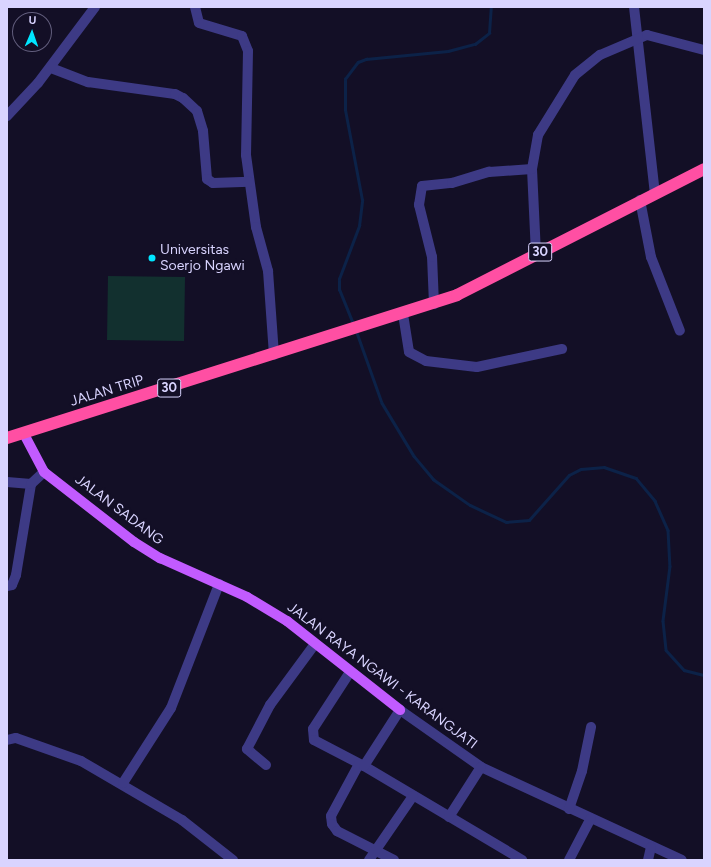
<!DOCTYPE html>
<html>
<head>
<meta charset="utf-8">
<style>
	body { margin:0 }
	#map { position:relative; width:711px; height:867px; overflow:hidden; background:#130f26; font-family:Figtree,sans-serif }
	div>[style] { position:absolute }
	.green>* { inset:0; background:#12302f }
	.stream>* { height:2.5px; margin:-1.25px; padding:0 1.25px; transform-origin:1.25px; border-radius:1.25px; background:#0c2248 }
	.minor>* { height:10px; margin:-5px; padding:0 5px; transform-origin:5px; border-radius:5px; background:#3d3a85 }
	.major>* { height:10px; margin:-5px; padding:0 5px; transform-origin:5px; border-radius:5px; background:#c25bff }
	.highway>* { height:12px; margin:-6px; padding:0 6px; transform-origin:6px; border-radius:6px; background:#ff4fa3 }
	.dots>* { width:11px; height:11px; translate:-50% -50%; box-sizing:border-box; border:2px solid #130f26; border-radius:50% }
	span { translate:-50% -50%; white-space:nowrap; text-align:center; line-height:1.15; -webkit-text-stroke:4px #130f26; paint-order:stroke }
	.shield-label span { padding:1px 3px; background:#130f26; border:1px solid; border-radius:3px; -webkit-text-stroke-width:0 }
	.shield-label { font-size:13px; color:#d9d4ff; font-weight:700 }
	.poi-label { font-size:14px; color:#d9d4ff }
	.left { translate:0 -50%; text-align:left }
	.street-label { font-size:14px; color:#d9d4ff }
	.frame { position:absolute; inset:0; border:8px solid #d9d4ff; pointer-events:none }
	.north { position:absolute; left:12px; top:12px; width:40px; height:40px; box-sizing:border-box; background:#130f26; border:1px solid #625e7d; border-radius:50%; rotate:2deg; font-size:11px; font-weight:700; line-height:16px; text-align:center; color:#d9d4ff }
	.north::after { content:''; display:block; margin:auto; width:14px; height:18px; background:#00e5ff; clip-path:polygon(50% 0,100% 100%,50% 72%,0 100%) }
</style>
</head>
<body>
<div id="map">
	<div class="green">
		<div style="clip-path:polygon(108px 276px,185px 277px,184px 341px,107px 340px)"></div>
	</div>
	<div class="stream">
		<div style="left:353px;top:324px;width:37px;rotate:-112deg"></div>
		<div style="left:339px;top:290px;width:11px;rotate:-90deg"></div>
		<div style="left:339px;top:279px;width:57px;rotate:-69.3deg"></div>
		<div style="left:359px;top:226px;width:26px;rotate:-83deg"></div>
		<div style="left:362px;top:200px;width:92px;rotate:-100.7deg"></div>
		<div style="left:345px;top:110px;width:31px;rotate:-90deg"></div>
		<div style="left:345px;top:79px;width:21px;rotate:-53deg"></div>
		<div style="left:358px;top:62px;width:9px;rotate:-21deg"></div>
		<div style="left:366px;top:59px;width:82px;rotate:-5.6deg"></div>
		<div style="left:448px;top:51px;width:28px;rotate:-15deg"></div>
		<div style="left:475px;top:44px;width:18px;rotate:-38deg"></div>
		<div style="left:489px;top:33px;width:26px;rotate:-86deg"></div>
		<div style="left:356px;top:330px;width:77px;rotate:70.4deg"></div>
		<div style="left:382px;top:403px;width:62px;rotate:58.9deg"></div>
		<div style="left:414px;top:456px;width:30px;rotate:50deg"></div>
		<div style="left:433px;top:479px;width:45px;rotate:35.1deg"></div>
		<div style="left:470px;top:505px;width:40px;rotate:25deg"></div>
		<div style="left:506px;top:522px;width:23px;rotate:-5deg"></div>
		<div style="left:529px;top:520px;width:60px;rotate:-48.4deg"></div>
		<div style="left:569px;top:475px;width:13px;rotate:-27deg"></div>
		<div style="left:581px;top:469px;width:23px;rotate:-5deg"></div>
		<div style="left:604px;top:467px;width:34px;rotate:19deg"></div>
		<div style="left:636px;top:478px;width:30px;rotate:50deg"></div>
		<div style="left:655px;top:501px;width:32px;rotate:66deg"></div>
		<div style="left:668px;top:530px;width:36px;rotate:87deg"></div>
		<div style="left:670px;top:566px;width:55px;rotate:97.3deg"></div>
		<div style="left:663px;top:621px;width:29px;rotate:84deg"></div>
		<div style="left:666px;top:650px;width:27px;rotate:48deg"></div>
		<div style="left:684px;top:670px;width:21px;rotate:14deg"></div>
	</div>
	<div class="minor">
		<div style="left:195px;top:7px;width:16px;rotate:76deg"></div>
		<div style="left:199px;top:23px;width:45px;rotate:16.8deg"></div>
		<div style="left:242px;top:36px;width:16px;rotate:68deg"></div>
		<div style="left:248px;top:51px;width:104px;rotate:91.1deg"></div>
		<div style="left:246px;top:155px;width:73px;rotate:82.1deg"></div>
		<div style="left:256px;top:227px;width:46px;rotate:74.7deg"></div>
		<div style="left:268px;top:271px;width:84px;rotate:85.9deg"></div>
		<div style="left:634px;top:7px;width:187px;rotate:83.6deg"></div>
		<div style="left:51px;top:68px;width:40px;rotate:21deg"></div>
		<div style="left:88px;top:82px;width:88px;rotate:7.9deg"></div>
		<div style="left:175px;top:94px;width:9px;rotate:27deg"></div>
		<div style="left:183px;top:98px;width:19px;rotate:43deg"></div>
		<div style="left:197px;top:111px;width:21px;rotate:73deg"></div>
		<div style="left:203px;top:131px;width:48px;rotate:85.2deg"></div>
		<div style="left:207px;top:179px;width:7px;rotate:34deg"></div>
		<div style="left:213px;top:183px;width:36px;rotate:-2deg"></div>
		<div style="left:7px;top:116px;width:45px;rotate:-46.8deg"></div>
		<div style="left:38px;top:83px;width:95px;rotate:-53.1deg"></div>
		<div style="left:532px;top:169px;width:85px;rotate:87.3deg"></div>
		<div style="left:640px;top:200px;width:58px;rotate:79.1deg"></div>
		<div style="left:651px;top:257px;width:79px;rotate:68.6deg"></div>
		<div style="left:434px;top:304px;width:47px;rotate:-92.4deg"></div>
		<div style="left:432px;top:257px;width:54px;rotate:-104deg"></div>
		<div style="left:419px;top:205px;width:19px;rotate:-81deg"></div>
		<div style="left:422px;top:186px;width:30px;rotate:-6deg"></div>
		<div style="left:452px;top:183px;width:39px;rotate:-17deg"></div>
		<div style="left:489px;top:172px;width:43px;rotate:-4deg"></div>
		<div style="left:532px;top:169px;width:35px;rotate:-80deg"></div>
		<div style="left:538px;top:135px;width:70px;rotate:-58.3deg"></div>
		<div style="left:575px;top:75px;width:32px;rotate:-39deg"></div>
		<div style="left:600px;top:55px;width:51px;rotate:-23.1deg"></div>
		<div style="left:647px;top:35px;width:59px;rotate:14.7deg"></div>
		<div style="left:403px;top:314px;width:38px;rotate:81deg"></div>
		<div style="left:409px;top:352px;width:19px;rotate:28deg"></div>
		<div style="left:426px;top:361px;width:51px;rotate:6.7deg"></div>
		<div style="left:477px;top:367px;width:87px;rotate:-12deg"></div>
		<div style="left:7px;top:482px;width:24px;rotate:5deg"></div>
		<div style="left:7px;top:586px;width:5px;rotate:-11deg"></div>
		<div style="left:12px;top:585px;width:11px;rotate:-68deg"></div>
		<div style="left:16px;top:575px;width:92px;rotate:-80.6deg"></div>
		<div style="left:31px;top:484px;width:18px;rotate:-43deg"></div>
		<div style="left:350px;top:672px;width:68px;rotate:123deg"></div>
		<div style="left:313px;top:729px;width:11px;rotate:85deg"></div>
		<div style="left:314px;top:740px;width:56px;rotate:27.5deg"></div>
		<div style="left:364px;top:766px;width:184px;rotate:30.7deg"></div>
		<div style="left:7px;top:740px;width:9px;rotate:-13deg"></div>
		<div style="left:16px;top:738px;width:69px;rotate:19.5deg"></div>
		<div style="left:81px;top:761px;width:117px;rotate:30.3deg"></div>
		<div style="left:182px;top:820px;width:65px;rotate:38.1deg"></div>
		<div style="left:359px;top:764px;width:59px;rotate:118.3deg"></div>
		<div style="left:331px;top:816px;width:8px;rotate:83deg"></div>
		<div style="left:332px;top:824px;width:9px;rotate:54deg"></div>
		<div style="left:337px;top:831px;width:64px;rotate:27deg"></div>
		<div style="left:266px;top:765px;width:25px;rotate:-140deg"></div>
		<div style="left:247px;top:749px;width:50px;rotate:-62.4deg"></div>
		<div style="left:270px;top:705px;width:76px;rotate:-53.6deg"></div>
		<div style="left:364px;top:766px;width:67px;rotate:-57.3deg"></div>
		<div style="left:400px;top:710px;width:99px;rotate:35.1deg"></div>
		<div style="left:481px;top:767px;width:221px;rotate:24.8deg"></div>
		<div style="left:123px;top:783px;width:89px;rotate:-57.4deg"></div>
		<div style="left:171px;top:708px;width:133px;rotate:-68.8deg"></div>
		<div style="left:569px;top:809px;width:40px;rotate:-71.1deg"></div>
		<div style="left:582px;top:771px;width:45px;rotate:-78.4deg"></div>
		<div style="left:449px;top:817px;width:59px;rotate:-57.4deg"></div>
		<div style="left:369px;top:860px;width:78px;rotate:-55.5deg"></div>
		<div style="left:569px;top:860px;width:47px;rotate:-62.4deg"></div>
		<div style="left:648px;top:860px;width:13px;rotate:-77deg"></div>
	</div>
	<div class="major">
		<div style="left:24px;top:434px;width:43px;rotate:62.2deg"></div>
		<div style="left:44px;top:472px;width:114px;rotate:37.9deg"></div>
		<div style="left:134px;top:542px;width:31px;rotate:32deg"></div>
		<div style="left:160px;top:558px;width:95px;rotate:24.1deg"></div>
		<div style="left:247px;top:597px;width:47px;rotate:31deg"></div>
		<div style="left:287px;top:621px;width:144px;rotate:38.2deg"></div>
	</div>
	<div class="highway">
		<div style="left:7px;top:438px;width:472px;rotate:-17.6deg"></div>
		<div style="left:457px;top:295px;width:277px;rotate:-27deg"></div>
	</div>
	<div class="dots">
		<div style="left:152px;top:258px;background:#00e5ff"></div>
	</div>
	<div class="shield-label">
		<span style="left:540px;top:252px">30</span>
		<span style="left:169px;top:388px">30</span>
	</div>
	<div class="poi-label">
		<span class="left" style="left:160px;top:258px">Universitas<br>Soerjo Ngawi</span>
	</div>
	<div class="street-label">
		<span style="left:107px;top:391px;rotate:-17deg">JALAN TRIP</span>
		<span style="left:119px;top:510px;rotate:37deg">JALAN SADANG</span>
		<span style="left:382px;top:676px;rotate:37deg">JALAN RAYA NGAWI - KARANGJATI</span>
	</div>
	<div class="frame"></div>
	<div class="north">U</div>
</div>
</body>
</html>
